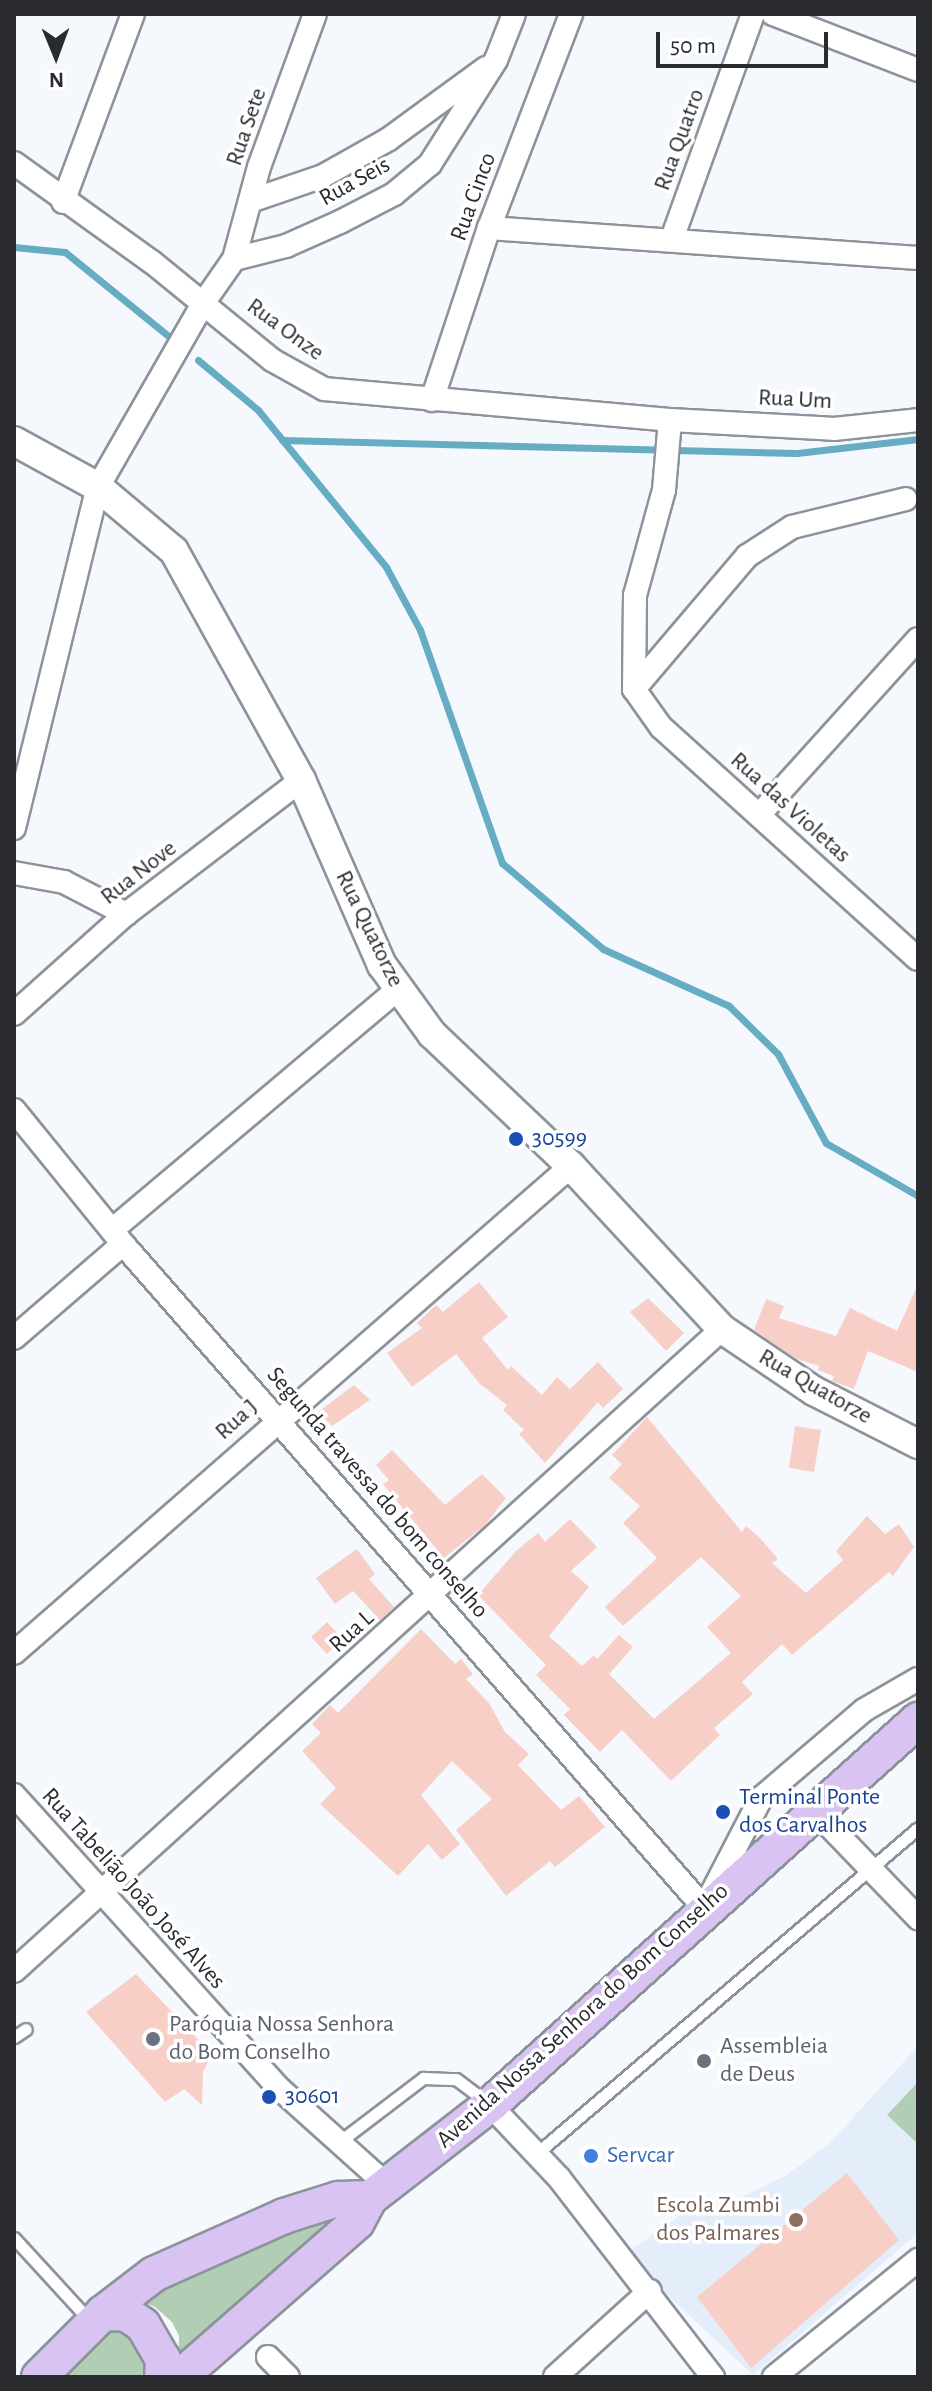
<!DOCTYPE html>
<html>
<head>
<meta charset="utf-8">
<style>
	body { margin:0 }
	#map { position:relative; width:932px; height:2391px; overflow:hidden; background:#f5f9fe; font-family:"Alegreya Sans",sans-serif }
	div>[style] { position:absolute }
	.built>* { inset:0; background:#e4eefa }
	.green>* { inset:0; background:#b1ceb4 }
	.stream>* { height:7px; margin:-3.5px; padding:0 3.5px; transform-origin:3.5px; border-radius:3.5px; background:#66acc3 }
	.building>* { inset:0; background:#f7cfc7 }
	.roads { filter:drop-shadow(2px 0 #8c939a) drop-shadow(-2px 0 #8c939a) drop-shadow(0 2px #8c939a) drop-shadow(0 -2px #8c939a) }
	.service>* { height:11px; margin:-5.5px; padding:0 5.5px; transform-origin:5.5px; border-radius:5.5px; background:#fff }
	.minor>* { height:22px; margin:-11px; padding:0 11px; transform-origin:11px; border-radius:11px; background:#fff }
	.tertiary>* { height:28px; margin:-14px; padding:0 14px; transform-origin:14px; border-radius:14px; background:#fff }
	.primary>* { height:34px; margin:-17px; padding:0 17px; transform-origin:17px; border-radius:17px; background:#d8c3f2 }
	.dots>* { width:22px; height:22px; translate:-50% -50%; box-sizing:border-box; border:4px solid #fff; border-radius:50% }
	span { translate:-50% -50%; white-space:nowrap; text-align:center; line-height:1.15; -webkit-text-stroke:7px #fff; paint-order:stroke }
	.street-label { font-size:24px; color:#292b2e }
	.transit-label { font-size:24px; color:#164399 }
	.left { translate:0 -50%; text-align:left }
	.worship-label { font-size:24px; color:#5b616d }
	.shop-label { font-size:24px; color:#366cbe }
	.education-label { font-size:24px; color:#785e54 }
	.right { translate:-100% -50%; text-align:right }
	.frame { position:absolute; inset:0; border:16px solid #292b2e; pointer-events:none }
	.north { position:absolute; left:16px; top:16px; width:80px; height:80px; -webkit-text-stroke:6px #fff; paint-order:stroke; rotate:179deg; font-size:22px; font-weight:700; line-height:32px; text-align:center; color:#292b2e }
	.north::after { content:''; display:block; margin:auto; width:28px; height:36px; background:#292b2e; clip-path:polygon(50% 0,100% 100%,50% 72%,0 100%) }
	.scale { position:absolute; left:656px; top:32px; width:172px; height:36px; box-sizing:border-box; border:4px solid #292b2e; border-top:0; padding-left:10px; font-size:24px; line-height:28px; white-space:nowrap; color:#292b2e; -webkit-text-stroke:6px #fff; paint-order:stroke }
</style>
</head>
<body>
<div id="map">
	<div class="built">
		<div style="clip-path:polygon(918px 2046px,918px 2233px,753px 2375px,663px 2291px,628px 2252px,694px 2206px,722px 2207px,785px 2176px,829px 2144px)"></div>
	</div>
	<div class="green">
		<div style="clip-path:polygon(918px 2082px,918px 2144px,887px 2115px)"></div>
		<div style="clip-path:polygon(349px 2206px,179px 2365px,179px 2336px,172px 2322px,155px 2307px,132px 2298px)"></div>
		<div style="clip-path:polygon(114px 2330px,130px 2330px,150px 2370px,145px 2377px,64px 2377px)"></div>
	</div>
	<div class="stream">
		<div style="left:14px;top:247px;width:51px;rotate:5.6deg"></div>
		<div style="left:65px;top:252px;width:132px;rotate:39.1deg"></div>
		<div style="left:198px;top:360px;width:78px;rotate:39.8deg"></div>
		<div style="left:258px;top:410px;width:203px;rotate:50.8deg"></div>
		<div style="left:386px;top:567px;width:72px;rotate:61.6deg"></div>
		<div style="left:420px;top:630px;width:247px;rotate:70.6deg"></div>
		<div style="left:502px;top:863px;width:133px;rotate:40.4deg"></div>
		<div style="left:603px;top:949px;width:138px;rotate:24.3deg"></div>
		<div style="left:729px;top:1006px;width:69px;rotate:44.4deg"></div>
		<div style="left:778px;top:1054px;width:101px;rotate:61.7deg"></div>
		<div style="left:826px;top:1143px;width:106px;rotate:29.9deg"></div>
		<div style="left:282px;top:440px;width:515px;rotate:1.45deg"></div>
		<div style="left:797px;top:453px;width:122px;rotate:-6.6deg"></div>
	</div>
	<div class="building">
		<div style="clip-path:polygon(479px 1282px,508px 1317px,482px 1338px,508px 1370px,511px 1366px,542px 1395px,557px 1377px,570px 1389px,598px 1362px,623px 1389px,603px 1408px,598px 1402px,545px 1463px,519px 1434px,524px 1430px,503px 1410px,507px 1405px,480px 1384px,456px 1354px,412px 1387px,387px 1353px,422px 1328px,417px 1323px,436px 1305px,443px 1312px)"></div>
		<div style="clip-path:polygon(918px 1284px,918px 1372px,868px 1351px,854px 1389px,832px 1381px,834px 1376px,818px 1370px,819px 1366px,797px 1359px,754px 1330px,766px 1299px,784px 1306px,779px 1318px,836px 1336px,850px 1308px,897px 1331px)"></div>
		<div style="clip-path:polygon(648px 1298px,684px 1333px,666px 1351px,630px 1312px)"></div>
		<div style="clip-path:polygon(354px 1385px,370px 1400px,332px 1426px,318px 1412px)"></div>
		<div style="clip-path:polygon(647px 1417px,742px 1532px,746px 1526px,760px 1538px,778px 1559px,772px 1563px,806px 1593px,843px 1560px,836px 1551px,867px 1516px,885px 1534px,899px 1524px,914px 1547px,893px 1576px,889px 1572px,792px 1655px,782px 1644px,742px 1682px,753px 1694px,714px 1728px,720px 1735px,671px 1781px,622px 1730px,600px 1752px,564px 1715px,570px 1709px,536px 1675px,546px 1665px,478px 1595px,516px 1551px,538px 1533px,545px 1542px,570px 1519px,597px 1547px,571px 1571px,589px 1587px,549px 1636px,582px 1666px,594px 1655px,597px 1659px,619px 1635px,633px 1647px,609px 1674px,654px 1719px,731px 1653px,707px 1627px,741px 1596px,701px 1557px,623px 1626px,605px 1607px,657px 1558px,623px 1523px,640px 1506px,609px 1478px,622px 1464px,612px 1455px)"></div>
		<div style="clip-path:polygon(795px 1426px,821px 1430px,814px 1472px,789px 1468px)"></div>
		<div style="clip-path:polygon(392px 1450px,445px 1505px,482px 1474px,506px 1498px,485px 1525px,444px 1558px,383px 1484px,389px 1480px,376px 1465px)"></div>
		<div style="clip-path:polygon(357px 1549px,375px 1574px,369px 1579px,394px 1607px,380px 1620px,353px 1591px,335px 1604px,316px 1578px)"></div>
		<div style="clip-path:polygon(327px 1622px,343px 1639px,327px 1654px,311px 1637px)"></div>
		<div style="clip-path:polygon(421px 1629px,455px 1664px,461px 1659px,473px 1674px,466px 1679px,489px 1703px,505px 1732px,529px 1754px,518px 1765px,561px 1810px,579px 1796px,605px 1827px,555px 1867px,550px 1861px,506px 1896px,456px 1830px,492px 1799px,452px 1761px,421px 1795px,460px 1844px,442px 1860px,428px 1844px,398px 1876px,320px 1804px,336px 1788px,302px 1751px,321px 1733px,312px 1724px,330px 1705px,338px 1713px)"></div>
		<div style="clip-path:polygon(136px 1974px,212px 2054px,203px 2072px,202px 2105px,184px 2089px,165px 2102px,86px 2012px)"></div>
		<div style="clip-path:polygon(847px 2173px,899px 2240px,751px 2368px,697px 2297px)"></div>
	</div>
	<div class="roads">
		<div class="service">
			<div style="left:14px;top:2037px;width:14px;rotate:-34deg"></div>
			<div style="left:339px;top:2142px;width:106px;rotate:-37.3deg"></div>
			<div style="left:423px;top:2078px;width:33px;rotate:2deg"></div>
			<div style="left:456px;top:2079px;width:39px;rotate:37deg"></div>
			<div style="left:536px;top:2154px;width:502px;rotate:-40.48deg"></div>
			<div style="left:14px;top:2238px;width:114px;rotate:47.5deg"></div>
		</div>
		<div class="minor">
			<div style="left:773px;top:14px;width:155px;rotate:21.1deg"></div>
			<div style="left:14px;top:163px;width:170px;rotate:35.7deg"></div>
			<div style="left:152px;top:262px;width:155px;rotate:39.2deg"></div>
			<div style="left:272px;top:360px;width:60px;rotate:29.1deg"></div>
			<div style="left:324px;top:389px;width:347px;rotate:5.1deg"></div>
			<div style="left:670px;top:420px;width:164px;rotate:3.1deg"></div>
			<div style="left:834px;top:429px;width:84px;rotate:-6.1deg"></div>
			<div style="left:250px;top:201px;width:77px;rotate:-18.9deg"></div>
			<div style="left:323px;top:176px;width:76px;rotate:-29.3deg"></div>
			<div style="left:389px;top:139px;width:120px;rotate:-36.2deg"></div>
			<div style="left:63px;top:202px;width:201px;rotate:-69.6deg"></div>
			<div style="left:489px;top:228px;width:430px;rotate:4deg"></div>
			<div style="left:672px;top:239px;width:239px;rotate:-70.2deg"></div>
			<div style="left:234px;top:259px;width:95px;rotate:-74.8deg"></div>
			<div style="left:259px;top:167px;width:163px;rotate:-69.9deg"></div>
			<div style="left:432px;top:400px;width:181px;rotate:-71.7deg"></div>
			<div style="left:489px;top:228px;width:229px;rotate:-69deg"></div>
			<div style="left:670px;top:420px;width:70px;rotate:94.9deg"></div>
			<div style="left:664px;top:490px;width:109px;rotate:105.4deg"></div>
			<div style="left:635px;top:595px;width:94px;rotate:90.6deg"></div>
			<div style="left:634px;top:689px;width:47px;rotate:54.6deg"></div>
			<div style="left:661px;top:727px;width:346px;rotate:42.1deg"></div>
			<div style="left:634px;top:689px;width:175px;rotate:-49.6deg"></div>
			<div style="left:747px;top:556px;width:54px;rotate:-32.8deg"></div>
			<div style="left:792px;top:527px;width:117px;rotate:-13.8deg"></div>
			<div style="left:759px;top:815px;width:237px;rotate:-47.9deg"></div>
			<div style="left:14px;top:828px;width:351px;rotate:-76.2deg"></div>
			<div style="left:98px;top:487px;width:213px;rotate:-60.2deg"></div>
			<div style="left:204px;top:302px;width:52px;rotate:-55.1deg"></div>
			<div style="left:234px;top:259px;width:54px;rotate:-14deg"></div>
			<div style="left:286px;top:246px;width:59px;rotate:-24deg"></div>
			<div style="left:340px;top:222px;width:61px;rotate:-27.4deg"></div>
			<div style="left:394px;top:194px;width:47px;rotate:-39.8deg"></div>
			<div style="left:430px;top:164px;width:123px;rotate:-57.6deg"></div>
			<div style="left:496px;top:60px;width:49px;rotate:-68.6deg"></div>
			<div style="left:14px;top:873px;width:51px;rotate:10.2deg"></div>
			<div style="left:64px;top:882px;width:70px;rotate:27.3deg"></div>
			<div style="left:14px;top:1014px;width:150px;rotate:-41.8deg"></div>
			<div style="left:126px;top:914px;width:220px;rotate:-37.4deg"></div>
			<div style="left:14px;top:1110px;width:173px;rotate:50.9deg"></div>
			<div style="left:123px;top:1244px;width:882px;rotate:48.81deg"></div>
			<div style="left:704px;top:1908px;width:124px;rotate:-62.6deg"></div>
			<div style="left:761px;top:1798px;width:135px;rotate:-40.5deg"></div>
			<div style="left:864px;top:1710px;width:62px;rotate:-29.9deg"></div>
			<div style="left:112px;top:1230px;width:373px;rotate:-40.1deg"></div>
			<div style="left:14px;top:1338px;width:144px;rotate:-40.8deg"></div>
			<div style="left:14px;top:1653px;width:740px;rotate:-41.16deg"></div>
			<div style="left:14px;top:1795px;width:398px;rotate:47.9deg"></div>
			<div style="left:281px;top:2090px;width:142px;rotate:41.9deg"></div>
			<div style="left:815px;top:1811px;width:149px;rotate:46.1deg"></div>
			<div style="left:14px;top:1971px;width:956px;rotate:-42.2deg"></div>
			<div style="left:490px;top:2105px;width:100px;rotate:46.6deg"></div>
			<div style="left:559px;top:2178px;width:252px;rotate:52.3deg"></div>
			<div style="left:268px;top:2357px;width:28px;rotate:45deg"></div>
			<div style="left:555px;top:2377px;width:128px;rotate:-42.2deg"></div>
			<div style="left:774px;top:2377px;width:186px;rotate:-39.1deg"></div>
		</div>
		<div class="tertiary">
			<div style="left:14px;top:441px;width:96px;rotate:28.7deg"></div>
			<div style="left:98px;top:487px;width:99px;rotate:40.1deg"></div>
			<div style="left:174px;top:551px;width:262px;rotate:61deg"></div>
			<div style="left:301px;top:780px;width:202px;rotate:66.4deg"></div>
			<div style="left:382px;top:965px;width:85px;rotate:54.1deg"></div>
			<div style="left:432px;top:1034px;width:192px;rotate:43.5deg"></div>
			<div style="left:571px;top:1166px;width:222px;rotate:47.2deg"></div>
			<div style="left:722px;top:1329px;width:111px;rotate:34deg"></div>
			<div style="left:814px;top:1391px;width:117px;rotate:27deg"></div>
		</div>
		<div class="primary">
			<div style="left:103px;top:2313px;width:24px;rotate:2deg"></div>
			<div style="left:127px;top:2314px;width:19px;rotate:35deg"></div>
			<div style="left:143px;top:2325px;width:39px;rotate:60deg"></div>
			<div style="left:163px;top:2359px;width:18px;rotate:93deg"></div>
			<div style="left:39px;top:2377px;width:91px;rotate:-45deg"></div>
			<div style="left:103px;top:2313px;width:64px;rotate:-37.4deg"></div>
			<div style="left:154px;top:2274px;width:142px;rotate:-24deg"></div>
			<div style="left:284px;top:2216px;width:57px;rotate:-17.5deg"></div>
			<div style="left:338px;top:2199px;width:32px;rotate:-2deg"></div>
			<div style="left:180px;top:2377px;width:235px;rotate:-41.2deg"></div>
			<div style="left:357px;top:2222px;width:27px;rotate:-62deg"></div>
			<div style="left:370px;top:2198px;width:152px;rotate:-37.8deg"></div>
			<div style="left:490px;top:2105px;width:576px;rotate:-41.97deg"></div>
		</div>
	</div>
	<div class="dots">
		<div style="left:516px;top:1139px;background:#1a4fb4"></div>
		<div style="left:723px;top:1812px;background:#1a4fb4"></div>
		<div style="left:153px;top:2039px;background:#6b7280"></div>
		<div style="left:704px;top:2061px;background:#6b7280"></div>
		<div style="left:269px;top:2097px;background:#1a4fb4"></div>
		<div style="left:591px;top:2156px;background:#3f7fe0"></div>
		<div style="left:796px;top:2220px;background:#8d6e63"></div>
	</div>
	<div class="street-label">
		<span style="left:247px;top:127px;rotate:-71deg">Rua Sete</span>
		<span style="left:680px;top:140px;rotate:-70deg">Rua Quatro</span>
		<span style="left:355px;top:182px;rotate:-29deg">Rua Seis</span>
		<span style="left:474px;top:197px;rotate:-70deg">Rua Cinco</span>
		<span style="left:285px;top:330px;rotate:36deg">Rua Onze</span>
		<span style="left:795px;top:400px;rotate:3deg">Rua Um</span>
		<span style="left:790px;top:808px;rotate:42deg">Rua das Violetas</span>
		<span style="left:139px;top:873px;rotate:-38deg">Rua Nove</span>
		<span style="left:369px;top:929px;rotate:64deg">Rua Quatorze</span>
		<span style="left:815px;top:1387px;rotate:30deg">Rua Quatorze</span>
		<span style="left:237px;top:1420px;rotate:-42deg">Rua J</span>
		<span style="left:377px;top:1493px;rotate:49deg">Segunda travessa do bom conselho</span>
		<span style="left:352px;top:1632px;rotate:-42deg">Rua L</span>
		<span style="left:133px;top:1889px;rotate:48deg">Rua Tabelião João José Alves</span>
		<span style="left:583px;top:2016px;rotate:-42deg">Avenida Nossa Senhora do Bom Conselho</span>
	</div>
	<div class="transit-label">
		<span class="left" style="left:532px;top:1139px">30599</span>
		<span class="left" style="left:739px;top:1812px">Terminal Ponte<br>dos Carvalhos</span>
		<span class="left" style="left:285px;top:2097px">30601</span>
	</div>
	<div class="worship-label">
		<span class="left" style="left:169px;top:2039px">Paróquia Nossa Senhora<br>do Bom Conselho</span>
		<span class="left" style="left:720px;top:2061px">Assembleia<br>de Deus</span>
	</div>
	<div class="shop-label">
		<span class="left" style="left:607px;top:2156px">Servcar</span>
	</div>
	<div class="education-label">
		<span class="right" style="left:780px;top:2220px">Escola Zumbi<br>dos Palmares</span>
	</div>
	<div class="frame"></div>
	<div class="north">N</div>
	<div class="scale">50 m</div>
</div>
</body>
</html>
